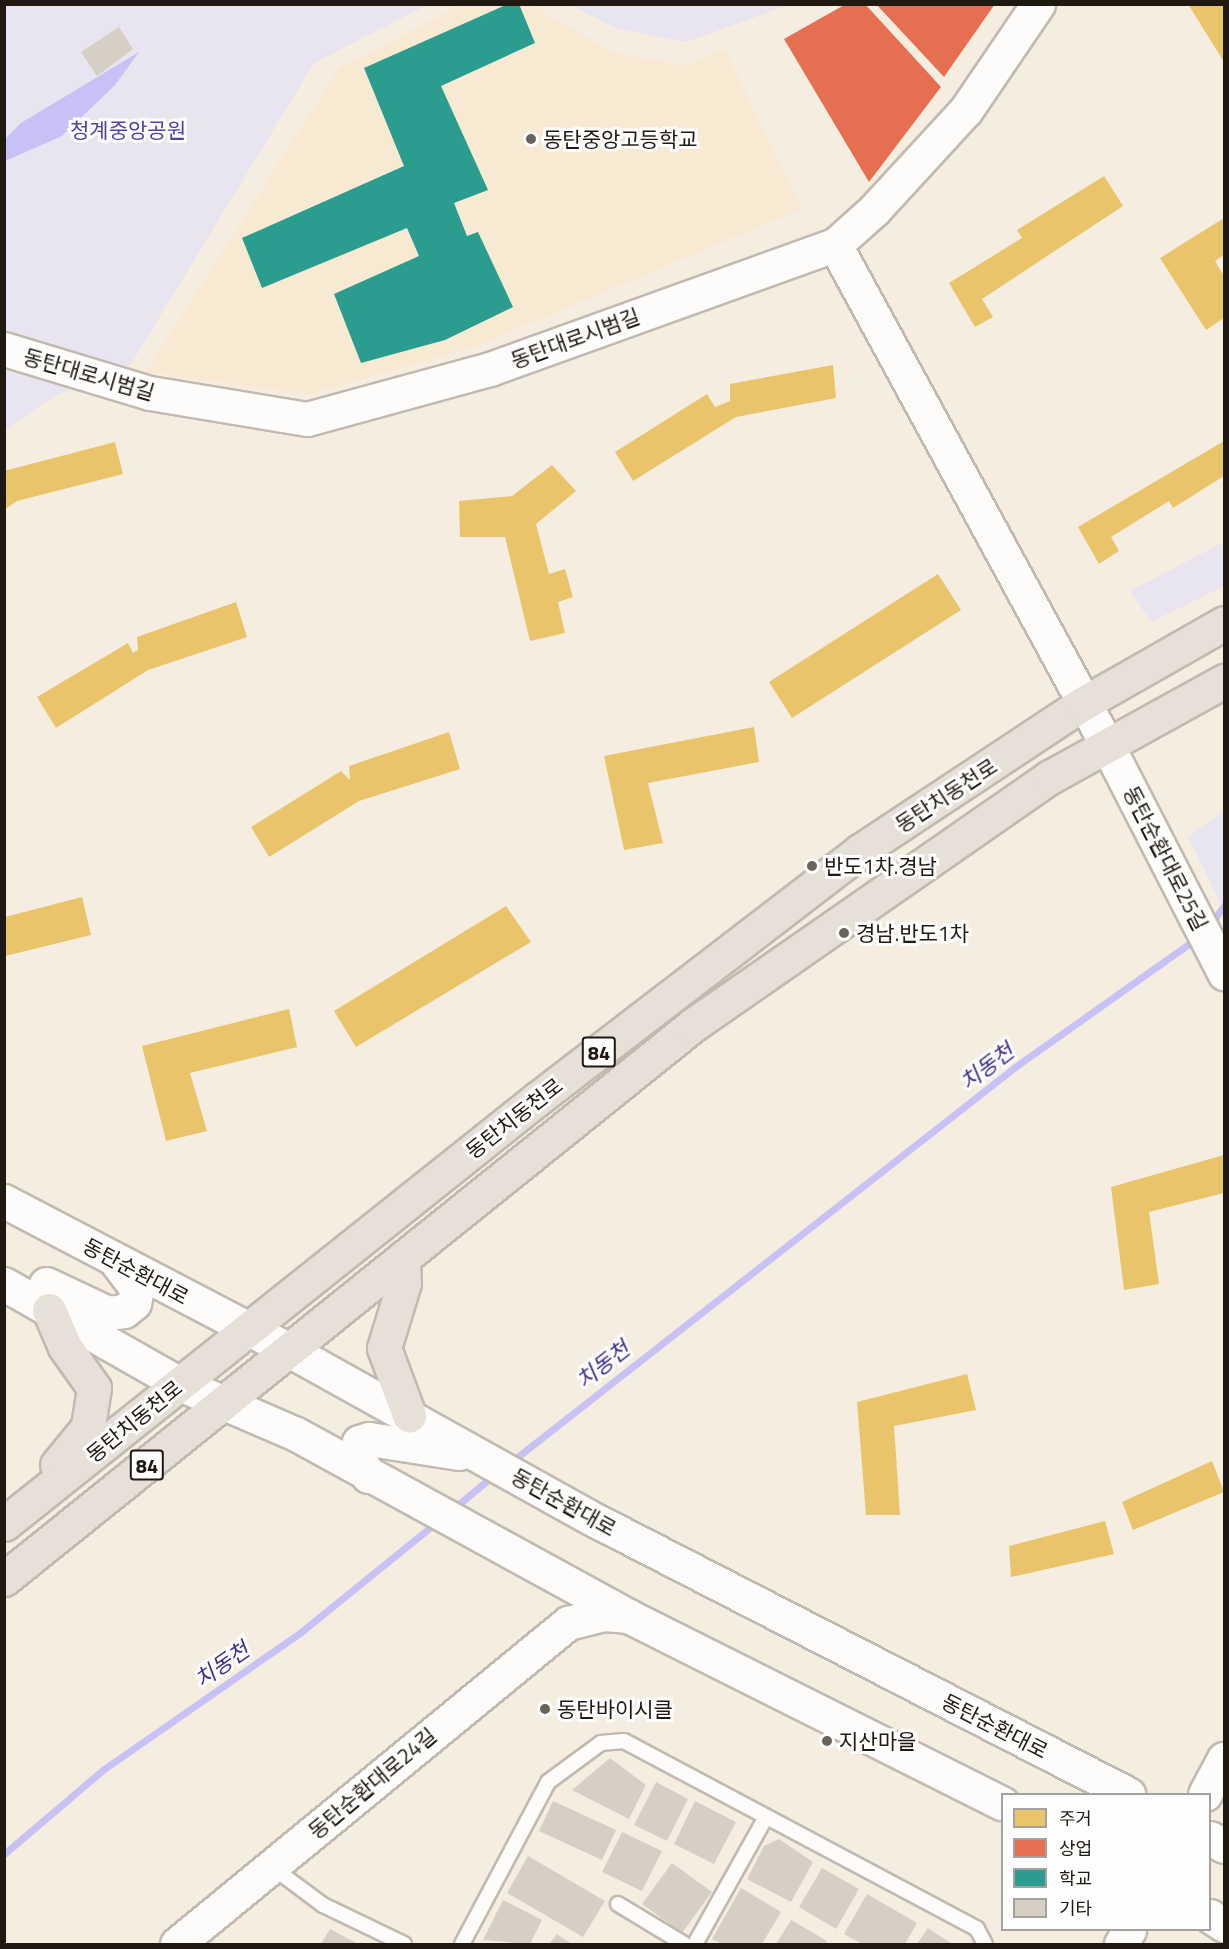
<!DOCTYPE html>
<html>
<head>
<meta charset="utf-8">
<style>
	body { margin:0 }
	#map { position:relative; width:1229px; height:1949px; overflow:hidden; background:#f5ede0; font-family:"Titillium Web","Noto Sans KR",sans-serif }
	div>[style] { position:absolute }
	.built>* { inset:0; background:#f8e9d3 }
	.green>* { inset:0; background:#e8e4f0 }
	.water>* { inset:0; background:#c7c1f6 }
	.homes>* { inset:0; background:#e9c46a }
	.shops>* { inset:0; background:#e76f51 }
	.schools>* { inset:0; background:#2a9d8f }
	.stream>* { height:7px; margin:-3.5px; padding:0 3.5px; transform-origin:3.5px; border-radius:3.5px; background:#c7c1f6 }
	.building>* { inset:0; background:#d6cfc5 }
	.roads { filter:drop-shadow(2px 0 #c1bab1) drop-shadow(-2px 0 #c1bab1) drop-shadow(0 2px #c1bab1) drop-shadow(0 -2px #c1bab1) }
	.service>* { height:14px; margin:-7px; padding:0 7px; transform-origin:7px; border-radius:7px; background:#fefcfa }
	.tertiary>* { height:33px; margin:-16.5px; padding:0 16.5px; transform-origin:16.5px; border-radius:16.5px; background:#fefcfa }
	.primary>* { height:33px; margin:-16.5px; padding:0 16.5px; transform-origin:16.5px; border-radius:16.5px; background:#e6e0d8 }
	.dots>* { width:16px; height:16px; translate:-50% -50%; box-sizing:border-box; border:3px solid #fdfdfd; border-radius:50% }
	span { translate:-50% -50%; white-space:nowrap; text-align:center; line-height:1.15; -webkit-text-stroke:6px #fdfdfd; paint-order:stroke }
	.shield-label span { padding:2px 4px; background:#fdfdfd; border:2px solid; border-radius:4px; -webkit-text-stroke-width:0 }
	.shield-label { font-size:20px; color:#1f1911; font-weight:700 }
	.park-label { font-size:21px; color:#5243a0 }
	.poi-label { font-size:21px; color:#1f1911 }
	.left { translate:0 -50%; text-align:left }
	.street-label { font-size:21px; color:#1f1911 }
	.water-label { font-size:22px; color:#3f2d88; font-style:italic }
	.frame { position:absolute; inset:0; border:6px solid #1f1911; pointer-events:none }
	.legend { position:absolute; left:1001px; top:1793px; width:210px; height:138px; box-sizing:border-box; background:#fdfdfd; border:2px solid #a4a29f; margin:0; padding:8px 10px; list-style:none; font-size:18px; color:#1f1911 }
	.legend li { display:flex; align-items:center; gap:12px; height:30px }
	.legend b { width:30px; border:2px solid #a4a29f }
</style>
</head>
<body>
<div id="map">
	<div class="built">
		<div style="clip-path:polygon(461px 5px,532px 5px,613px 53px,687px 66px,725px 49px,801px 209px,479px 345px,310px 394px,146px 372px,339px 68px)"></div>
	</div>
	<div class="green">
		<div style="clip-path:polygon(5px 5px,427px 5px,314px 63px,131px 364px,53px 397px,5px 430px)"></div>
		<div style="clip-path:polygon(570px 5px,788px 5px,687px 42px,618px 29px)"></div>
		<div style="clip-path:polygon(1224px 542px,1224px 586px,1151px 622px,1130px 591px)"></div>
		<div style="clip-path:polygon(1224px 811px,1224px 910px,1188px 837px)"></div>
	</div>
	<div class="water">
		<div style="clip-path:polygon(139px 52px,115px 85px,62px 136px,5px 161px,5px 139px,21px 123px)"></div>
	</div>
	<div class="homes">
		<div style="clip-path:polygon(1188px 4px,1224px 4px,1224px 62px)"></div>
		<div style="clip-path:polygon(1104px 176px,1123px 206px,982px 299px,993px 317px,975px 327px,949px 283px,1022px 238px,1017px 230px)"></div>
		<div style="clip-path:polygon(1224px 218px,1224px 255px,1215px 261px,1224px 276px,1224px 318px,1206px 330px,1160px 258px)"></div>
		<div style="clip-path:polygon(833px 365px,836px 398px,736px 417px,633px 481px,615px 452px,707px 394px,715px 407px,730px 401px,730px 384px)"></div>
		<div style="clip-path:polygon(1224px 441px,1224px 476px,1173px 508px,1169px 501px,1111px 537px,1119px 551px,1099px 564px,1078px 527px)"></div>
		<div style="clip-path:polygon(115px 442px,123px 474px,17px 501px,4px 510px,4px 471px)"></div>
		<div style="clip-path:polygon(552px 465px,576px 491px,536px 524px,549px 574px,565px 569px,573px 597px,558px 602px,565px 633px,530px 641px,505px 537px,460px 537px,459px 501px,512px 496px)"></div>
		<div style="clip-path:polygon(938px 574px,961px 610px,792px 718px,769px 682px)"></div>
		<div style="clip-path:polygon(236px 602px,247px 637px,148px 670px,56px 728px,37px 697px,128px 643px,133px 653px,138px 650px,137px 637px)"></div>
		<div style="clip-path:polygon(754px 727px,759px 762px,648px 783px,663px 843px,624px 850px,604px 756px)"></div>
		<div style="clip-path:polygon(449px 732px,460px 769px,359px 801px,269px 857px,251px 827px,341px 771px,350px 780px,349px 766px)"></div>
		<div style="clip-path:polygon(82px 897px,91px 935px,5px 956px,5px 917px)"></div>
		<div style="clip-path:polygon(506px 906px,531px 942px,356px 1047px,334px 1011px)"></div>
		<div style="clip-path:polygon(289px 1009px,297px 1047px,190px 1073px,207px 1131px,166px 1141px,142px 1046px)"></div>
		<div style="clip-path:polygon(1224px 1155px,1224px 1193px,1149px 1212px,1159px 1284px,1124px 1290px,1111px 1187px)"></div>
		<div style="clip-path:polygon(967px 1374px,976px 1410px,894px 1426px,900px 1515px,866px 1515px,857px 1402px)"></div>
		<div style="clip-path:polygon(1212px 1461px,1224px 1492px,1133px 1530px,1122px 1502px)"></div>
		<div style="clip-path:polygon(1105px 1521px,1114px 1554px,1011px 1577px,1009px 1546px)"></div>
	</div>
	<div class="shops">
		<div style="clip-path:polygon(846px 4px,865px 4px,941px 87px,869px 182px,784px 39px)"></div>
		<div style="clip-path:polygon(876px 4px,995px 4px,944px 77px)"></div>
	</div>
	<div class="schools">
		<div style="clip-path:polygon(508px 4px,519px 4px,535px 43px,441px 86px,488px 190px,454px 203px,467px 236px,478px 232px,513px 307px,445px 340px,361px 363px,334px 294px,419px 256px,407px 228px,262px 288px,242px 238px,404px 166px,364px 68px)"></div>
	</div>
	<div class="stream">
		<div style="left:1210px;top:925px;width:24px;rotate:-54deg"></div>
		<div style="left:511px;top:1462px;width:640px;rotate:-38.09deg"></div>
		<div style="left:1015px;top:1067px;width:222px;rotate:-35.3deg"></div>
		<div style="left:453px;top:1509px;width:55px;rotate:-39.8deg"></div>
		<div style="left:4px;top:1854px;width:131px;rotate:-40.4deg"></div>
		<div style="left:104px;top:1769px;width:240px;rotate:-34.8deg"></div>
		<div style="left:301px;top:1632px;width:175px;rotate:-39deg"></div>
	</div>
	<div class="building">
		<div style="clip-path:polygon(119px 27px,133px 49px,97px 76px,81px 52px)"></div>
		<div style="clip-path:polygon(610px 1758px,646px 1785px,629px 1819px,572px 1790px)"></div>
		<div style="clip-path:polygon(656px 1782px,688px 1799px,667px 1841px,634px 1825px)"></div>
		<div style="clip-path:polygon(553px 1801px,616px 1830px,602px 1860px,539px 1831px)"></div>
		<div style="clip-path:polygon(695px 1801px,736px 1822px,714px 1864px,674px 1844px)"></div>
		<div style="clip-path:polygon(622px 1832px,662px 1851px,642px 1891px,602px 1872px)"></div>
		<div style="clip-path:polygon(779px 1839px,813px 1862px,791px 1902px,747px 1879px,764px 1846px)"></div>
		<div style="clip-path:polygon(528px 1856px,605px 1901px,583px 1937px,507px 1893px)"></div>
		<div style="clip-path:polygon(672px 1863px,712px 1892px,682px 1933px,642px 1904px)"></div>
		<div style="clip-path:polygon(822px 1868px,859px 1889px,836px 1929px,799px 1907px)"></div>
		<div style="clip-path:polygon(741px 1888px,781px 1912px,762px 1944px,722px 1944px,712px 1939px)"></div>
		<div style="clip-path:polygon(867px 1894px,917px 1923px,905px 1944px,862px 1944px,844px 1934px)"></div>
		<div style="clip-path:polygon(503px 1900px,542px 1920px,530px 1944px,483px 1940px)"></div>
		<div style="clip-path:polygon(791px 1920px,827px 1941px,825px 1944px,776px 1944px)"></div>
		<div style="clip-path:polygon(928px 1928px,952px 1944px,917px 1944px)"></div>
		<div style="clip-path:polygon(330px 1929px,358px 1944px,321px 1944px)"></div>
		<div style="clip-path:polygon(557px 1934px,572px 1944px,549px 1944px)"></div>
	</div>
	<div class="roads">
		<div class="service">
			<div style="left:272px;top:1867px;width:64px;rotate:36.7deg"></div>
			<div style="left:323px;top:1905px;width:90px;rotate:25.7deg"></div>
			<div style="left:618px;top:1904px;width:77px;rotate:31.2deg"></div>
			<div style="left:462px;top:1944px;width:183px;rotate:-62deg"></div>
			<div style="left:548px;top:1782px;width:66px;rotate:-36.3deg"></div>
			<div style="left:601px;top:1743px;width:23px;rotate:-5deg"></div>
			<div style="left:624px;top:1741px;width:400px;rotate:28deg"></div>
			<div style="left:977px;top:1929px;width:17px;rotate:62deg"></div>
			<div style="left:695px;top:1944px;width:143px;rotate:-60.8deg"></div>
		</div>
		<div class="tertiary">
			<div style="left:835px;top:245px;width:567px;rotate:61.45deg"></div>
			<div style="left:1106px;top:743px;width:259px;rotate:62.8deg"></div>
			<div style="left:4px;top:349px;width:152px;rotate:16.8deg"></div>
			<div style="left:150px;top:393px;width:159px;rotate:9.4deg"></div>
			<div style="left:307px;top:419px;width:190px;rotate:-15.3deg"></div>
			<div style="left:490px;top:369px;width:367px;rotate:-19.8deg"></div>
			<div style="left:835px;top:245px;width:52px;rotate:-41.9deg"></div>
			<div style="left:874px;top:210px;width:136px;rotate:-47.4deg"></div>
			<div style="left:966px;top:110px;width:128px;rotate:-55.8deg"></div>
			<div style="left:4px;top:1201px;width:322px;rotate:27.6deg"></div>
			<div style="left:289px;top:1350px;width:346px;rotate:29.1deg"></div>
			<div style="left:591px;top:1518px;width:604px;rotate:27.2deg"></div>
			<div style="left:4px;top:1284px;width:202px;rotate:29.6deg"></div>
			<div style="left:180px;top:1384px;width:126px;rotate:23.3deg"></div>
			<div style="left:296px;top:1434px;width:381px;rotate:28.7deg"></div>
			<div style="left:630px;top:1617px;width:416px;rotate:26.6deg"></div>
			<div style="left:46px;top:1284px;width:68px;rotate:25.1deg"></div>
			<div style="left:108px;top:1313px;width:16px;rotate:-7deg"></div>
			<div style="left:124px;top:1311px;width:13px;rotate:-39deg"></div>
			<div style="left:134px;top:1303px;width:14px;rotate:-78deg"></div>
			<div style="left:137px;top:1289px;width:36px;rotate:-127deg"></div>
			<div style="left:368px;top:1476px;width:28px;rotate:-116deg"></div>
			<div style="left:356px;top:1451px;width:9px;rotate:-72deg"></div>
			<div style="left:359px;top:1442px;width:10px;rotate:-17deg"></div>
			<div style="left:369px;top:1439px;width:91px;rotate:8.8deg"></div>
			<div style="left:1205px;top:1794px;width:40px;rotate:-62deg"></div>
			<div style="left:1210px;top:1838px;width:16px;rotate:30deg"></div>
			<div style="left:1210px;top:1916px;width:17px;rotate:33deg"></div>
			<div style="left:177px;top:1944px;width:506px;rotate:-39.39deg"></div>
			<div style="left:568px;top:1623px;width:38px;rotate:-14deg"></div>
			<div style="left:605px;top:1614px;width:24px;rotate:5deg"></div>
			<div style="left:1121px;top:1944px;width:16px;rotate:-60deg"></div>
		</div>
		<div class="primary">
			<div style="left:403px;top:1258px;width:25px;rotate:88deg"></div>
			<div style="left:404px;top:1283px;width:68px;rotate:107.1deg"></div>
			<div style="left:384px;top:1348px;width:72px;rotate:69.5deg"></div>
			<div style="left:49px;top:1310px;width:40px;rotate:66.6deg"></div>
			<div style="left:65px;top:1347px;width:50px;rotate:54.7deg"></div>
			<div style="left:94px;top:1388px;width:39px;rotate:99deg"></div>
			<div style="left:88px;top:1427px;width:49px;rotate:129.2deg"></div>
			<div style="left:4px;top:1524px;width:682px;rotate:-38.57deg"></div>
			<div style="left:537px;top:1099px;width:407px;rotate:-37.5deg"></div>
			<div style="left:860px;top:851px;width:268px;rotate:-33.5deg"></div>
			<div style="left:1084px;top:703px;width:161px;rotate:-29.7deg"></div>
			<div style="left:4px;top:1579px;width:884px;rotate:-38.8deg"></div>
			<div style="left:693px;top:1025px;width:435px;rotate:-34.8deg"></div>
			<div style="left:1050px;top:777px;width:199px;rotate:-28.9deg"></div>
		</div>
	</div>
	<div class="dots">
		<div style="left:531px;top:139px;background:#6a6359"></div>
		<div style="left:812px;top:866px;background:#6a6359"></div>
		<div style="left:844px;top:933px;background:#6a6359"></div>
		<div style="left:545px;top:1709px;background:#6a6359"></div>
		<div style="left:827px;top:1741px;background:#6a6359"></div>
	</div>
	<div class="shield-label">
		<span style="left:599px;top:1052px">84</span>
		<span style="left:147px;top:1465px">84</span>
	</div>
	<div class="park-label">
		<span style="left:128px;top:130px">청계중앙공원</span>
	</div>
	<div class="poi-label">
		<span class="left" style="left:543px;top:139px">동탄중앙고등학교</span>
		<span class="left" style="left:824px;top:866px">반도1차.경남</span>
		<span class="left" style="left:856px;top:933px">경남.반도1차</span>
		<span class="left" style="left:557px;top:1709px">동탄바이시클</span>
		<span class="left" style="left:839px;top:1741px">지산마을</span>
	</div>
	<div class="street-label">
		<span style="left:575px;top:338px;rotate:-20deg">동탄대로시범길</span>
		<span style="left:89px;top:374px;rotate:16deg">동탄대로시범길</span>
		<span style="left:946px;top:795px;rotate:-33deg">동탄치동천로</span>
		<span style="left:1166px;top:858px;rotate:63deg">동탄순환대로25길</span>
		<span style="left:514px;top:1118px;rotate:-38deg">동탄치동천로</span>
		<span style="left:136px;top:1271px;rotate:28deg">동탄순환대로</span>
		<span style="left:134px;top:1421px;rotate:-39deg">동탄치동천로</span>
		<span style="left:564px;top:1502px;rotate:29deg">동탄순환대로</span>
		<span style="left:995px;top:1726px;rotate:27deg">동탄순환대로</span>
		<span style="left:372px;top:1783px;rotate:-40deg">동탄순환대로24길</span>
	</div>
	<div class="water-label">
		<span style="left:987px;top:1067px;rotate:-37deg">치동천</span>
		<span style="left:603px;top:1365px;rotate:-38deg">치동천</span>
		<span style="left:222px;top:1665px;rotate:-35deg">치동천</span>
	</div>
	<div class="frame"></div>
	<ul class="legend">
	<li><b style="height:16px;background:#e9c46a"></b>주거</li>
	<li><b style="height:16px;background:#e76f51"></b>상업</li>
	<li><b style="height:16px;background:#2a9d8f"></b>학교</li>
	<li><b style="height:16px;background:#d6cfc5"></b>기타</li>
	</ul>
</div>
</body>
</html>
